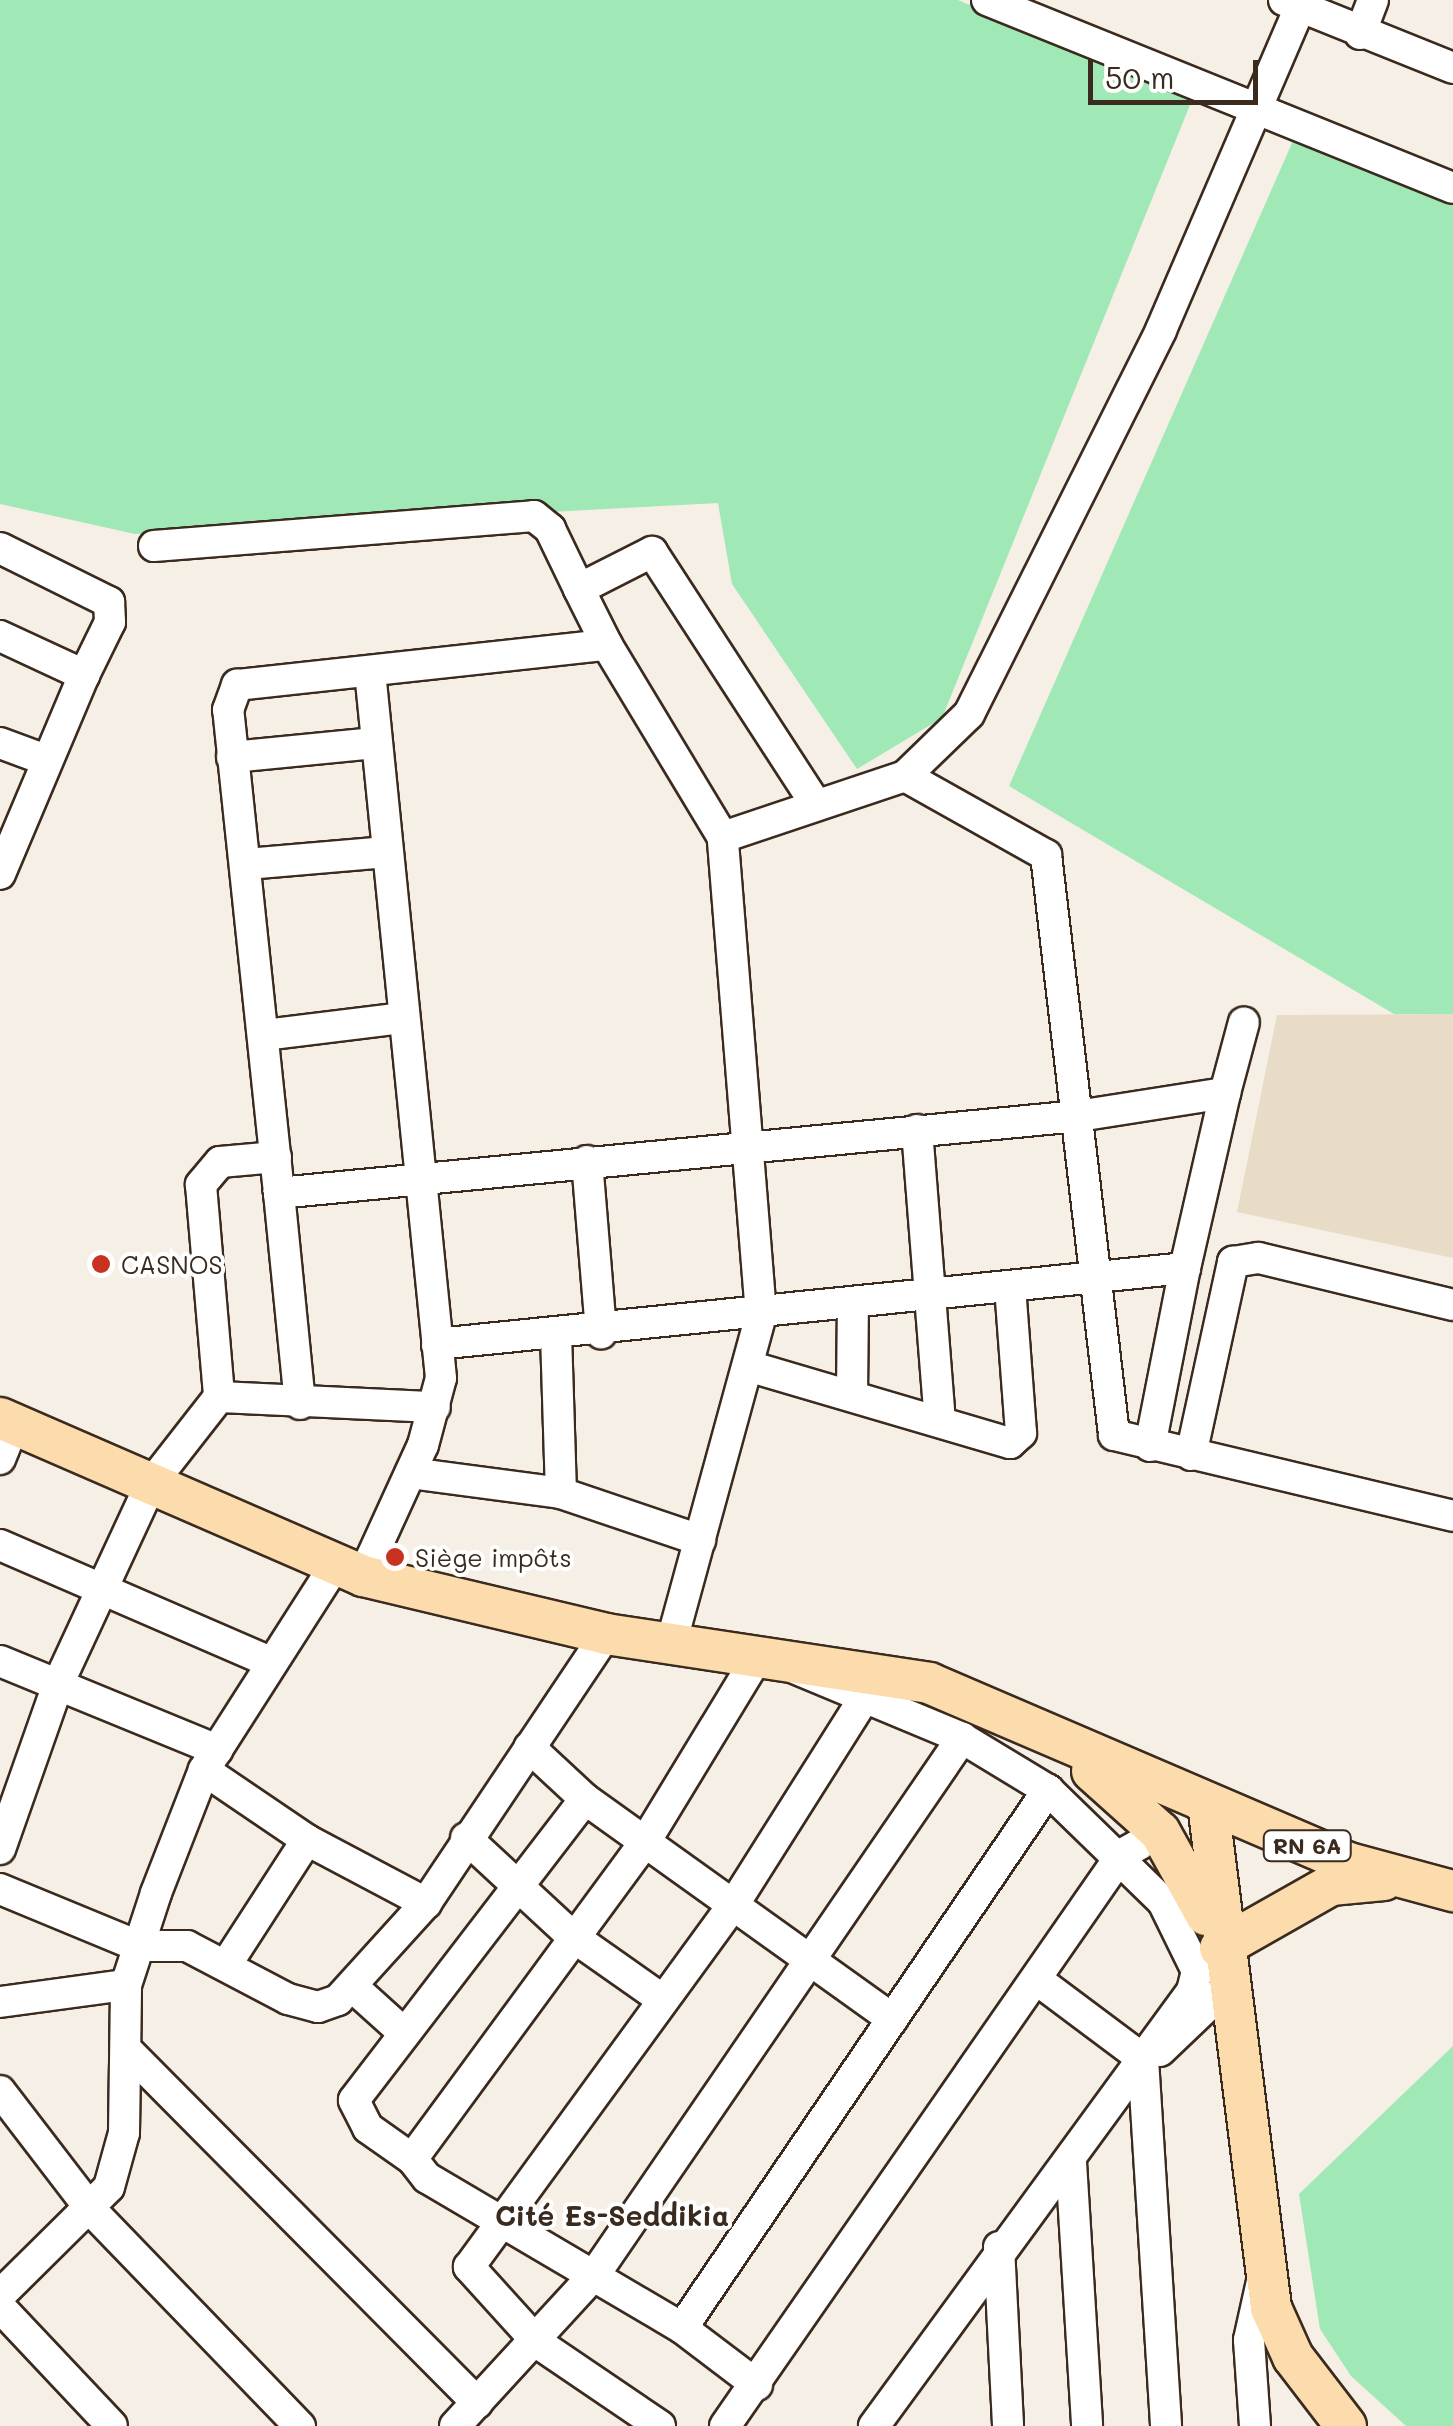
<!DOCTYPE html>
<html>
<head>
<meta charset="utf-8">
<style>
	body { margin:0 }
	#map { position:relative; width:1453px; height:2426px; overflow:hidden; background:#f5efe6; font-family:Mali,sans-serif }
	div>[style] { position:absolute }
	.built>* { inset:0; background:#e8dcc7 }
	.green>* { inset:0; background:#a0e8b6 }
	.roads { filter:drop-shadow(2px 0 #3b2a1e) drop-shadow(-2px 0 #3b2a1e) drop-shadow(0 2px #3b2a1e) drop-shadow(0 -2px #3b2a1e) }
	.minor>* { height:30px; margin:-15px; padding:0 15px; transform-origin:15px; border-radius:15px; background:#fff }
	.major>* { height:40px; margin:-20px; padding:0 20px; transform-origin:20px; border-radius:20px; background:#fcdcac }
	.dots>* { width:28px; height:28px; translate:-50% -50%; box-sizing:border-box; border:5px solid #fff; border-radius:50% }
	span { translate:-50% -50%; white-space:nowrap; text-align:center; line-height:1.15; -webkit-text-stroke:8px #fff; paint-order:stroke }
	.shield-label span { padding:2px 8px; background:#fff; border:2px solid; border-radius:8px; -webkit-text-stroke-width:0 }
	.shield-label { font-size:22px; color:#3b2a1e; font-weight:700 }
	.poi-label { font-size:25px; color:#3b2a1e }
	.left { translate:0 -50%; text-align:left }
	.neighbourhood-label { font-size:28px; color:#3b2a1e; font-weight:700 }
	.scale { position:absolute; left:1088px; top:60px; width:170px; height:45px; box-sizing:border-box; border:5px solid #3b2a1e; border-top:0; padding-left:12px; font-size:30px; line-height:35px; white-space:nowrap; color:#3b2a1e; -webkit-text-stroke:8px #fff; paint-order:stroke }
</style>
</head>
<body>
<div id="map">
	<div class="built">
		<div style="clip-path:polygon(1453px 1014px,1453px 1258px,1237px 1212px,1277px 1015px)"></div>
	</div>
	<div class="green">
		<div style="clip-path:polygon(0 0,958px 0,1192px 100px,942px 718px,857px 769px,732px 584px,718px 503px,135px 534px,0 504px)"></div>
		<div style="clip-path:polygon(1296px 134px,1453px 197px,1453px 1014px,1394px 1014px,1009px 786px)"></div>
		<div style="clip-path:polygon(1453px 2046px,1453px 2426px,1406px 2426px,1351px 2376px,1320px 2329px,1299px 2194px)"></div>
	</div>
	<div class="roads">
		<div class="minor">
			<div style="left:987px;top:0;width:502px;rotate:21.97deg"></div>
			<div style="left:1284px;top:0;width:182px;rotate:21.9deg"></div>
			<div style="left:1360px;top:34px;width:36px;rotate:-69deg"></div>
			<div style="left:154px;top:546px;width:381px;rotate:-4.5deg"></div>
			<div style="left:534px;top:516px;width:21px;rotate:39deg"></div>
			<div style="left:550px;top:529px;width:67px;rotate:64.2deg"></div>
			<div style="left:0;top:548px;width:122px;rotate:26.4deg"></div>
			<div style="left:109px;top:602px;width:20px;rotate:87deg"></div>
			<div style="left:110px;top:622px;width:59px;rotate:116.1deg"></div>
			<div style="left:0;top:636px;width:93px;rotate:24.9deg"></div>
			<div style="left:84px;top:675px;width:216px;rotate:112.9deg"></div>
			<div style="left:607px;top:645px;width:63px;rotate:-116.6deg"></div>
			<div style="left:579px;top:589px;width:82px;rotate:-26.9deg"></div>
			<div style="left:652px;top:552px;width:297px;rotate:57deg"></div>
			<div style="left:0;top:743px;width:49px;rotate:20.3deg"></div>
			<div style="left:232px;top:757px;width:144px;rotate:-5.6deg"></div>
			<div style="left:905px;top:776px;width:162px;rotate:29.3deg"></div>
			<div style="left:1046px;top:855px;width:584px;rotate:83.31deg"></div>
			<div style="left:1114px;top:1435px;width:349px;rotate:13.4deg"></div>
			<div style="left:247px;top:864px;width:140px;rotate:-4.9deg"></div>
			<div style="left:264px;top:1035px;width:140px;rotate:-7deg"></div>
			<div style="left:1225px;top:1093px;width:73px;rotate:-75deg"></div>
			<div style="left:917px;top:1130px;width:292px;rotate:85.5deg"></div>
			<div style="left:276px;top:1157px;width:56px;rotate:174.9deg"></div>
			<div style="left:220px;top:1162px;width:30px;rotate:130deg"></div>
			<div style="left:201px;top:1185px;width:213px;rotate:85.1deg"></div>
			<div style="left:219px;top:1397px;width:216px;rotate:2.7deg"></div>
			<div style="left:587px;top:1161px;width:173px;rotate:85.3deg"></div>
			<div style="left:279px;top:1193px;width:212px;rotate:84.3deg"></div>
			<div style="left:437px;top:1344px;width:752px;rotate:-5.8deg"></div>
			<div style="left:1185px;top:1268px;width:180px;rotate:-77.1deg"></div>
			<div style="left:1225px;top:1093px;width:149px;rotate:171.1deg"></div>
			<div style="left:1078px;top:1116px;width:803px;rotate:174.5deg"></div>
			<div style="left:279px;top:1193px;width:486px;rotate:-96deg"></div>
			<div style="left:228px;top:710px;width:27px;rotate:-70deg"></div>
			<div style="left:237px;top:685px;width:372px;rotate:-6.2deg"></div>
			<div style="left:607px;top:645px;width:224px;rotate:58.9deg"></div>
			<div style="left:748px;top:1366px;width:273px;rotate:16.4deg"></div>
			<div style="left:1010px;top:1443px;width:15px;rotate:-42deg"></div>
			<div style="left:1021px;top:1433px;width:145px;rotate:-94.3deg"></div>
			<div style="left:852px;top:1395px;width:90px;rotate:-89.4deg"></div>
			<div style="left:1150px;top:1446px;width:181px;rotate:-78.9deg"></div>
			<div style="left:1191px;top:1455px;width:198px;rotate:-77.7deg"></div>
			<div style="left:1233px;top:1262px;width:26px;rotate:-9deg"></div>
			<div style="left:1259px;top:1258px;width:200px;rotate:13.6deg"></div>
			<div style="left:0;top:1459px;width:38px;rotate:-68deg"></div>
			<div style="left:411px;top:1473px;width:151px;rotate:7.6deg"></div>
			<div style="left:561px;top:1493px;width:157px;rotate:-91.8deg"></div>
			<div style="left:561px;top:1493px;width:147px;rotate:18.7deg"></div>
			<div style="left:0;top:1545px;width:292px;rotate:23.4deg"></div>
			<div style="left:363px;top:1576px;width:144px;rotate:-65.4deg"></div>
			<div style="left:423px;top:1445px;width:69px;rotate:-75deg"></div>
			<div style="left:441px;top:1378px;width:710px;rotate:-95.74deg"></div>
			<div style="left:671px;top:1644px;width:342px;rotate:-74.7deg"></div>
			<div style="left:761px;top:1314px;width:479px;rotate:-94.6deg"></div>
			<div style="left:723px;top:837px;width:192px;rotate:-18.5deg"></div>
			<div style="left:905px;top:776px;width:89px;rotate:-44.1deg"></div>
			<div style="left:969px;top:714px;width:429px;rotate:-63.4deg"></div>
			<div style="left:1161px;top:330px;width:352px;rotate:-66.7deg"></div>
			<div style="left:0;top:1661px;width:235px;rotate:22.3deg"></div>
			<div style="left:794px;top:1668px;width:182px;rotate:22.6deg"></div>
			<div style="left:962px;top:1738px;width:100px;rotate:31.2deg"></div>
			<div style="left:1048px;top:1790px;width:161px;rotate:44.2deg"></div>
			<div style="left:1163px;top:1902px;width:77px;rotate:63.8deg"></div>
			<div style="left:1197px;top:1971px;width:21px;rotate:104deg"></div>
			<div style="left:1192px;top:1991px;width:539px;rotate:126.17deg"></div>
			<div style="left:204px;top:1770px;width:125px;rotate:34.2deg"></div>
			<div style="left:307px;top:1840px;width:135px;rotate:27.9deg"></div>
			<div style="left:585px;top:1799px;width:378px;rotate:35.6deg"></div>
			<div style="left:466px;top:1838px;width:144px;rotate:42.8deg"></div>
			<div style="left:572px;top:1936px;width:111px;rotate:35.1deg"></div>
			<div style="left:0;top:1849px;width:175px;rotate:-70.6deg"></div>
			<div style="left:58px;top:1684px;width:221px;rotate:-65.1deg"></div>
			<div style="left:151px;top:1484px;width:110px;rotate:-52deg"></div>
			<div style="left:0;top:1889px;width:149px;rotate:22.4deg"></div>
			<div style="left:138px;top:1946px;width:49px"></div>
			<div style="left:187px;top:1946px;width:114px;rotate:27.7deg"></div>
			<div style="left:288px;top:1999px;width:31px;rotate:15deg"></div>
			<div style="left:318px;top:2007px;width:21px;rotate:-19deg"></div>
			<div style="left:338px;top:2000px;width:131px;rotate:-47.8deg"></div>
			<div style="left:426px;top:1903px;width:324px;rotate:-56.2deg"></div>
			<div style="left:226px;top:1965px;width:149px;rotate:-57.1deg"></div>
			<div style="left:1036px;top:1979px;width:134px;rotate:36.8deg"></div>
			<div style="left:1143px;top:2059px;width:368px;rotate:86.4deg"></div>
			<div style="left:354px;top:1988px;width:67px;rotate:42deg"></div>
			<div style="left:0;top:2002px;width:127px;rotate:-7.7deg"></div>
			<div style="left:1160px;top:2051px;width:91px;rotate:-43.7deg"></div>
			<div style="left:130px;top:2053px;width:493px;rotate:45.2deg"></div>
			<div style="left:0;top:2091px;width:153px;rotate:52.5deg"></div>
			<div style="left:93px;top:2212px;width:298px;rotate:46deg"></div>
			<div style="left:412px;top:2159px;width:54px;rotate:-144.8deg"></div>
			<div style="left:368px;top:2128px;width:31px;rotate:-117deg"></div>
			<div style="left:354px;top:2100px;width:379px;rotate:-52.5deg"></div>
			<div style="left:585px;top:1799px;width:76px;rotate:-137.1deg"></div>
			<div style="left:1071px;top:2162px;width:264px;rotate:86.5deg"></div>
			<div style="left:999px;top:2247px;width:179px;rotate:87.1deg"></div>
			<div style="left:0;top:2295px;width:153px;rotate:-44.7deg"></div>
			<div style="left:109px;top:2187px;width:56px;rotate:-74.5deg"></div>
			<div style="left:124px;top:2133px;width:148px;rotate:-89.2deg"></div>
			<div style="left:126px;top:1985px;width:97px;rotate:-71.9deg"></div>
			<div style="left:156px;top:1893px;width:132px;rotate:-68.7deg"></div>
			<div style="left:204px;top:1770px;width:243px;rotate:-57.4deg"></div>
			<div style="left:0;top:2307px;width:163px;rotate:46.7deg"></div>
			<div style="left:682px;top:2328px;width:651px;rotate:-55.77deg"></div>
			<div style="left:757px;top:2385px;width:94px;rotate:-142.8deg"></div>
			<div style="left:682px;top:2328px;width:296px;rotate:-149.5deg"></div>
			<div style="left:427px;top:2178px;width:24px;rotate:-128deg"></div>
			<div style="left:412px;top:2159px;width:393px;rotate:-53.7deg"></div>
			<div style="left:645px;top:1842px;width:215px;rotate:-58.7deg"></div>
			<div style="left:455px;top:2426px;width:207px;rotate:-47.4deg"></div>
			<div style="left:595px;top:2274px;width:650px;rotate:-55.6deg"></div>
			<div style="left:660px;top:2426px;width:148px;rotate:-145.8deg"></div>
			<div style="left:538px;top:2343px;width:103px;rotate:-132.2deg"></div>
			<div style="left:469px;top:2267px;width:449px;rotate:-53.9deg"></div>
			<div style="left:734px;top:1904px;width:241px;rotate:-57.7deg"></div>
			<div style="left:725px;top:2426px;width:696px;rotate:-55.24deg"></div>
			<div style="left:1122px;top:1854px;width:21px;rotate:-29deg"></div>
			<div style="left:1255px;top:2426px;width:86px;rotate:-94deg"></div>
			<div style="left:1249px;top:2340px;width:65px;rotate:-77.5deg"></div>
		</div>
		<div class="major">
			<div style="left:0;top:1418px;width:396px;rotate:23.5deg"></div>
			<div style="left:363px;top:1576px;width:250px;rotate:13.4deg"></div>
			<div style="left:606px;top:1634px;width:327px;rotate:8.6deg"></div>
			<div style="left:929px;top:1683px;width:457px;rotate:23.2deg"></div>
			<div style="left:1349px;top:1863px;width:108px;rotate:15.1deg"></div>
			<div style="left:1092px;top:1771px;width:91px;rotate:41.9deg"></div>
			<div style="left:1160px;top:1832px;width:95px;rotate:61deg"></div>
			<div style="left:1208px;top:1804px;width:508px;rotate:82.87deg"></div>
			<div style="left:1271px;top:2308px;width:54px;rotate:65.8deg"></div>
			<div style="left:1293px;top:2357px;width:87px;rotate:52.5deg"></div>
			<div style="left:1220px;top:1948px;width:128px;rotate:-29.6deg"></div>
			<div style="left:1331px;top:1885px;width:53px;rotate:-5.4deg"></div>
		</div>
	</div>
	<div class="dots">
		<div style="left:101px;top:1264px;background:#c8321e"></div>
		<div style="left:395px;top:1557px;background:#c8321e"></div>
	</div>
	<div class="shield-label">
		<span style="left:1307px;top:1846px">RN 6A</span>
	</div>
	<div class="poi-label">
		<span class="left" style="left:121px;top:1264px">CASNOS</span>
		<span class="left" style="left:415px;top:1557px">Siège impôts</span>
	</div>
	<div class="neighbourhood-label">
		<span style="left:612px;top:2215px">Cité Es-Seddikia</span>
	</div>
	<div class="scale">50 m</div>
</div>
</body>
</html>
